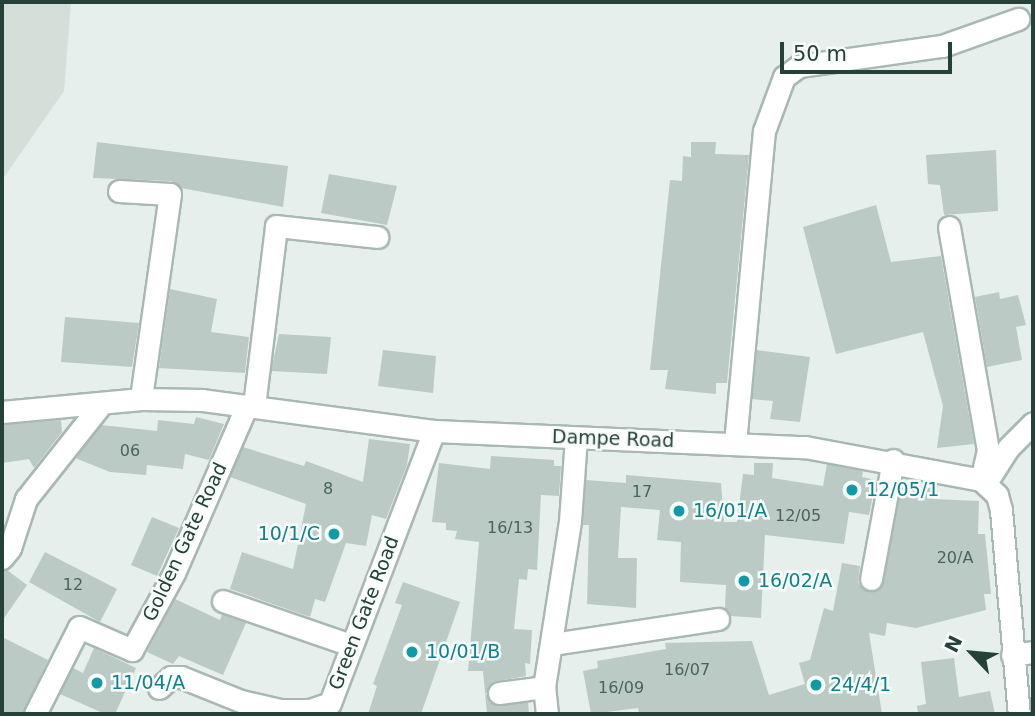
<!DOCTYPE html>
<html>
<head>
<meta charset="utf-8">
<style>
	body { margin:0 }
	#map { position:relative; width:1035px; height:716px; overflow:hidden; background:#e6efeb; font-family:"DejaVu Sans",sans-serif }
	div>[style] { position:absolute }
	.built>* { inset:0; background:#d4dfda }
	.building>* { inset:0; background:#bbcac4 }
	.roads { filter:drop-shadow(2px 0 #a8b8b2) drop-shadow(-2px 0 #a8b8b2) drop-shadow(0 2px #a8b8b2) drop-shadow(0 -2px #a8b8b2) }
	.minor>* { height:21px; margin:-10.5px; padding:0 10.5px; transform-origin:10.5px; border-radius:10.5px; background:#fff }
	.tertiary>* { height:21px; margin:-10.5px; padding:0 10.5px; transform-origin:10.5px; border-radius:10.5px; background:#fff }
	.dots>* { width:19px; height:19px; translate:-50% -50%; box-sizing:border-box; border:4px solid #f7fbf9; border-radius:50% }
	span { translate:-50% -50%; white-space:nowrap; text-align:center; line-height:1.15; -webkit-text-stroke:5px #f7fbf9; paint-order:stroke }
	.number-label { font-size:16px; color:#4a645c }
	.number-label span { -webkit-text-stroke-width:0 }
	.street-label { font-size:19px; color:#24423a }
	.culture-label { font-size:19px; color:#0d838f }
	.left { translate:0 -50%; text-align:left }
	.right { translate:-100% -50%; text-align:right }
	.frame { position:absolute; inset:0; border:4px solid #24423a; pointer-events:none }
	.north { position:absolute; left:937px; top:618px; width:70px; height:70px; -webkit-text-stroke:5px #f7fbf9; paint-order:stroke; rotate:296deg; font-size:19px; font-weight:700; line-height:28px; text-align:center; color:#24423a }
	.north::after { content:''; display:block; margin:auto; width:24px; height:32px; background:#24423a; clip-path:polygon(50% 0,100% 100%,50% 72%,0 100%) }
	.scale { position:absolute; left:780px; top:42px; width:172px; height:32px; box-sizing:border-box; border:4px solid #24423a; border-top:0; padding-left:9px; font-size:21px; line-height:24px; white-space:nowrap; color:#24423a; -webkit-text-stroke:5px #f7fbf9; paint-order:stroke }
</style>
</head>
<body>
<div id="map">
	<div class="built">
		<div style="clip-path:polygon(2px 2px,71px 2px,64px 91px,2px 180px)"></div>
	</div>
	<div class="building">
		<div style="clip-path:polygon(97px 142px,288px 166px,283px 207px,181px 188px,171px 181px,93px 178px)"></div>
		<div style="clip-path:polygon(691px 142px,716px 142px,715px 154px,749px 155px,727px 383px,716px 383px,716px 394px,665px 389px,668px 370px,650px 370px,670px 180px,682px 181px,683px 156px,691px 157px)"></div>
		<div style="clip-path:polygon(996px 150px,998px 211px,944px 215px,940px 185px,928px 184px,926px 155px)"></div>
		<div style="clip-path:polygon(329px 174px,397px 186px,387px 225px,321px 213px)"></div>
		<div style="clip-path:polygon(876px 205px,891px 262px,941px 256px,974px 444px,937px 448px,943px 406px,923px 332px,836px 354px,803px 227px)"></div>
		<div style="clip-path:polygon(170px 289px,217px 299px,211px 332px,249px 337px,245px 373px,159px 368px)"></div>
		<div style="clip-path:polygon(999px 292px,1000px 299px,1018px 295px,1026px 325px,1016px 327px,1022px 360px,987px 367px,975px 297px)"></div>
		<div style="clip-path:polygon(65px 317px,139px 323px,132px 367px,61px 362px)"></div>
		<div style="clip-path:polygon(279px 334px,331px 337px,327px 374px,271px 371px)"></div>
		<div style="clip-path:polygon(383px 350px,436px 356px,433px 393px,378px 386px)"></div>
		<div style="clip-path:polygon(757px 350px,810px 357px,800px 422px,770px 419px,773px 401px,752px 399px)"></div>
		<div style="clip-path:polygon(196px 417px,224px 424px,209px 460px,185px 454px,183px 469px,147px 465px,146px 475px,110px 472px,75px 458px,101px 425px,157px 431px,158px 420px,194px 424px)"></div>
		<div style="clip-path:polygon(61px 420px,62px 432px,34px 468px,29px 459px,2px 463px,2px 425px)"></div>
		<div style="clip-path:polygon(369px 439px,410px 444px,407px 465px,386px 519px,372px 515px,366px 546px,346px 543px,325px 602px,315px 599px,310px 617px,230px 589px,242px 552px,293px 569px,306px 504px,230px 477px,243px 447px,304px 466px,306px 461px,363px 482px)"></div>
		<div style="clip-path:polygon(491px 456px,554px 460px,554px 466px,561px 466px,559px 496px,541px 495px,537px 570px,528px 569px,527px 580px,519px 579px,514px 629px,532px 630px,530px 664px,525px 663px,526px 676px,492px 682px,486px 694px,495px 705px,528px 702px,529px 714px,487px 714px,483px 671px,468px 671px,479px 542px,455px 539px,457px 531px,446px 530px,446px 523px,432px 522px,439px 463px,490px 469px)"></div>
		<div style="clip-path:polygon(754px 463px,773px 463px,772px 478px,823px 486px,827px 464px,863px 471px,862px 477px,876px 480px,869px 515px,849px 512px,844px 544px,765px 535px,761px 618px,730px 616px,725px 608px,726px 585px,680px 582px,681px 542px,657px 540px,660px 510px,621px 507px,618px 558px,637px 558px,636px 608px,587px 604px,589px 525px,583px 525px,586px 480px,626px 483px,626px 475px,721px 483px,724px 522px,737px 522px,743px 474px,754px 475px)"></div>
		<div style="clip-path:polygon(902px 484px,935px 489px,933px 499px,979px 501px,978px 534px,985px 534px,991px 594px,984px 594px,986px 610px,916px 628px,887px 623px,885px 636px,869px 633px,882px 714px,639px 714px,638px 708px,591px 714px,583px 671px,598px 668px,597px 661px,666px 649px,665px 643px,752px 641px,769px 695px,805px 684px,799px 663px,810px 660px,824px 608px,833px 611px,842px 563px,860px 566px,858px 583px,863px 589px,875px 592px,881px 587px)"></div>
		<div style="clip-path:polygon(152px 517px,179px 528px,157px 576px,131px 565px)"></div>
		<div style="clip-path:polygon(45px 552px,117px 589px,100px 622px,29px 582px)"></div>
		<div style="clip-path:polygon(7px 570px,27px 585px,2px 621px,2px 571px)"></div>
		<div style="clip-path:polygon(403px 582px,460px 602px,421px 714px,368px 714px,377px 686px,373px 684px,402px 605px,395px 603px)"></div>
		<div style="clip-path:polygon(175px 599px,220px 620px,222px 614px,246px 623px,223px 675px,179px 656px,173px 664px,147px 652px)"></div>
		<div style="clip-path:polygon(2px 637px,48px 660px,22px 714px,2px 714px)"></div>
		<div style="clip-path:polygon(94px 648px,136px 668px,115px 714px,105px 714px,60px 694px,73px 668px,83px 673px)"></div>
		<div style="clip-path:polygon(954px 658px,959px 697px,990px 691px,995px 714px,918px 714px,917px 706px,926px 704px,921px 662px)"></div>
	</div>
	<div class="roads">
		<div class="minor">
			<div style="left:119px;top:191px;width:51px;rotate:3.4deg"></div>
			<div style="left:170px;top:194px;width:207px;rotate:98.1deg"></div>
			<div style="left:949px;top:227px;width:226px;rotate:80.1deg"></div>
			<div style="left:988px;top:450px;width:31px;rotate:103deg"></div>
			<div style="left:254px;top:406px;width:181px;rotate:-83deg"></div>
			<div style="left:276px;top:226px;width:102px;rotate:6.2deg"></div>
			<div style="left:735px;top:443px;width:313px;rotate:-84.7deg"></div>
			<div style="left:764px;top:131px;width:58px;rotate:-69.7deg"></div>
			<div style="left:784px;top:77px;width:19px;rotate:-36deg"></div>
			<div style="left:799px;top:66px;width:144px;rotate:-8deg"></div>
			<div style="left:942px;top:46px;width:81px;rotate:-19.6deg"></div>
			<div style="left:986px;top:483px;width:41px;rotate:-57.8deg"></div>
			<div style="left:1008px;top:448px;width:35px;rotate:-45deg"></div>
			<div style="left:2px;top:558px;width:13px;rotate:-51deg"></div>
			<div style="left:10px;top:548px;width:52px;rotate:-71.9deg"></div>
			<div style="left:26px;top:499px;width:122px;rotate:-51.6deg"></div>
			<div style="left:871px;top:579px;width:121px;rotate:-79.5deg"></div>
			<div style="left:223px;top:601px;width:135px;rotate:19deg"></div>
			<div style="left:552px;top:644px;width:168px;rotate:-8.6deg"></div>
			<div style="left:1012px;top:655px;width:21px;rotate:-8deg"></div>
			<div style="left:159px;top:688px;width:16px;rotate:-43deg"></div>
			<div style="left:171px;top:677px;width:10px"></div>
			<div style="left:181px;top:677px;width:65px;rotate:21.8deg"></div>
			<div style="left:241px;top:701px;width:40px;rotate:13deg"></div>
			<div style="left:280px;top:710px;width:30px"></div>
			<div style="left:310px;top:710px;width:21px;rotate:-19deg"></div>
			<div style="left:330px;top:703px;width:291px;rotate:-69.1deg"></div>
			<div style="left:499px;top:693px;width:45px;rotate:-7.6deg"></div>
			<div style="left:35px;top:714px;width:97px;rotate:-63.2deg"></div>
			<div style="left:79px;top:627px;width:58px;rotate:23.5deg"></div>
			<div style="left:132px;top:650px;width:88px;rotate:-61.4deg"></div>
			<div style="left:174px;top:573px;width:183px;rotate:-66.5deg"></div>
			<div style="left:547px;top:714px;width:27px;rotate:-96deg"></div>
			<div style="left:544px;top:687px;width:168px;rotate:-81.1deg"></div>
			<div style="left:570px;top:521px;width:83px;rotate:-85.9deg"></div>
		</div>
		<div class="tertiary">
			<div style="left:2px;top:412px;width:140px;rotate:-5.3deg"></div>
			<div style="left:141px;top:399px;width:61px;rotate:0.9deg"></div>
			<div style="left:202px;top:400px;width:234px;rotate:7.6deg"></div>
			<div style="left:434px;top:431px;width:371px;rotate:2.5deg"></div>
			<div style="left:805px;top:447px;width:179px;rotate:10.6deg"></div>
			<div style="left:981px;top:480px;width:22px;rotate:43deg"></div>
			<div style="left:997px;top:495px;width:16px;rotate:75deg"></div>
			<div style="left:1001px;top:510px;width:205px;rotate:85deg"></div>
		</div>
	</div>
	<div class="dots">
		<div style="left:852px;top:490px;background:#0f9aa8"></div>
		<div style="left:679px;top:511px;background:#0f9aa8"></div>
		<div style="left:334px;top:534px;background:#0f9aa8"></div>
		<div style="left:744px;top:581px;background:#0f9aa8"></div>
		<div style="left:412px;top:652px;background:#0f9aa8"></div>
		<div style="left:97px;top:683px;background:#0f9aa8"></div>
		<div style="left:816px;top:685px;background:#0f9aa8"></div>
	</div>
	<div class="number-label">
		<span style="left:130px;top:451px">06</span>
		<span style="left:328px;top:489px">8</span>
		<span style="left:642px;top:492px">17</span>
		<span style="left:798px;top:516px">12/05</span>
		<span style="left:510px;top:528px">16/13</span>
		<span style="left:955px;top:558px">20/A</span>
		<span style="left:73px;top:585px">12</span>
		<span style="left:687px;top:670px">16/07</span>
		<span style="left:621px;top:688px">16/09</span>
	</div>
	<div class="street-label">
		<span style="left:613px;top:439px;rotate:2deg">Dampe Road</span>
		<span style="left:185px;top:542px;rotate:-65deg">Golden Gate Road</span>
		<span style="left:364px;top:613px;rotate:-69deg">Green Gate Road</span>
	</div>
	<div class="culture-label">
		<span class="left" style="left:866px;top:490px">12/05/1</span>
		<span class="left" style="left:693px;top:511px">16/01/A</span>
		<span class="right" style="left:320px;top:534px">10/1/C</span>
		<span class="left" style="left:758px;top:581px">16/02/A</span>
		<span class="left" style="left:426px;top:652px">10/01/B</span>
		<span class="left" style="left:111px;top:683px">11/04/A</span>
		<span class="left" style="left:830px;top:685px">24/4/1</span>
	</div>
	<div class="frame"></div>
	<div class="north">N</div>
	<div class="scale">50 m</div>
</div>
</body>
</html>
